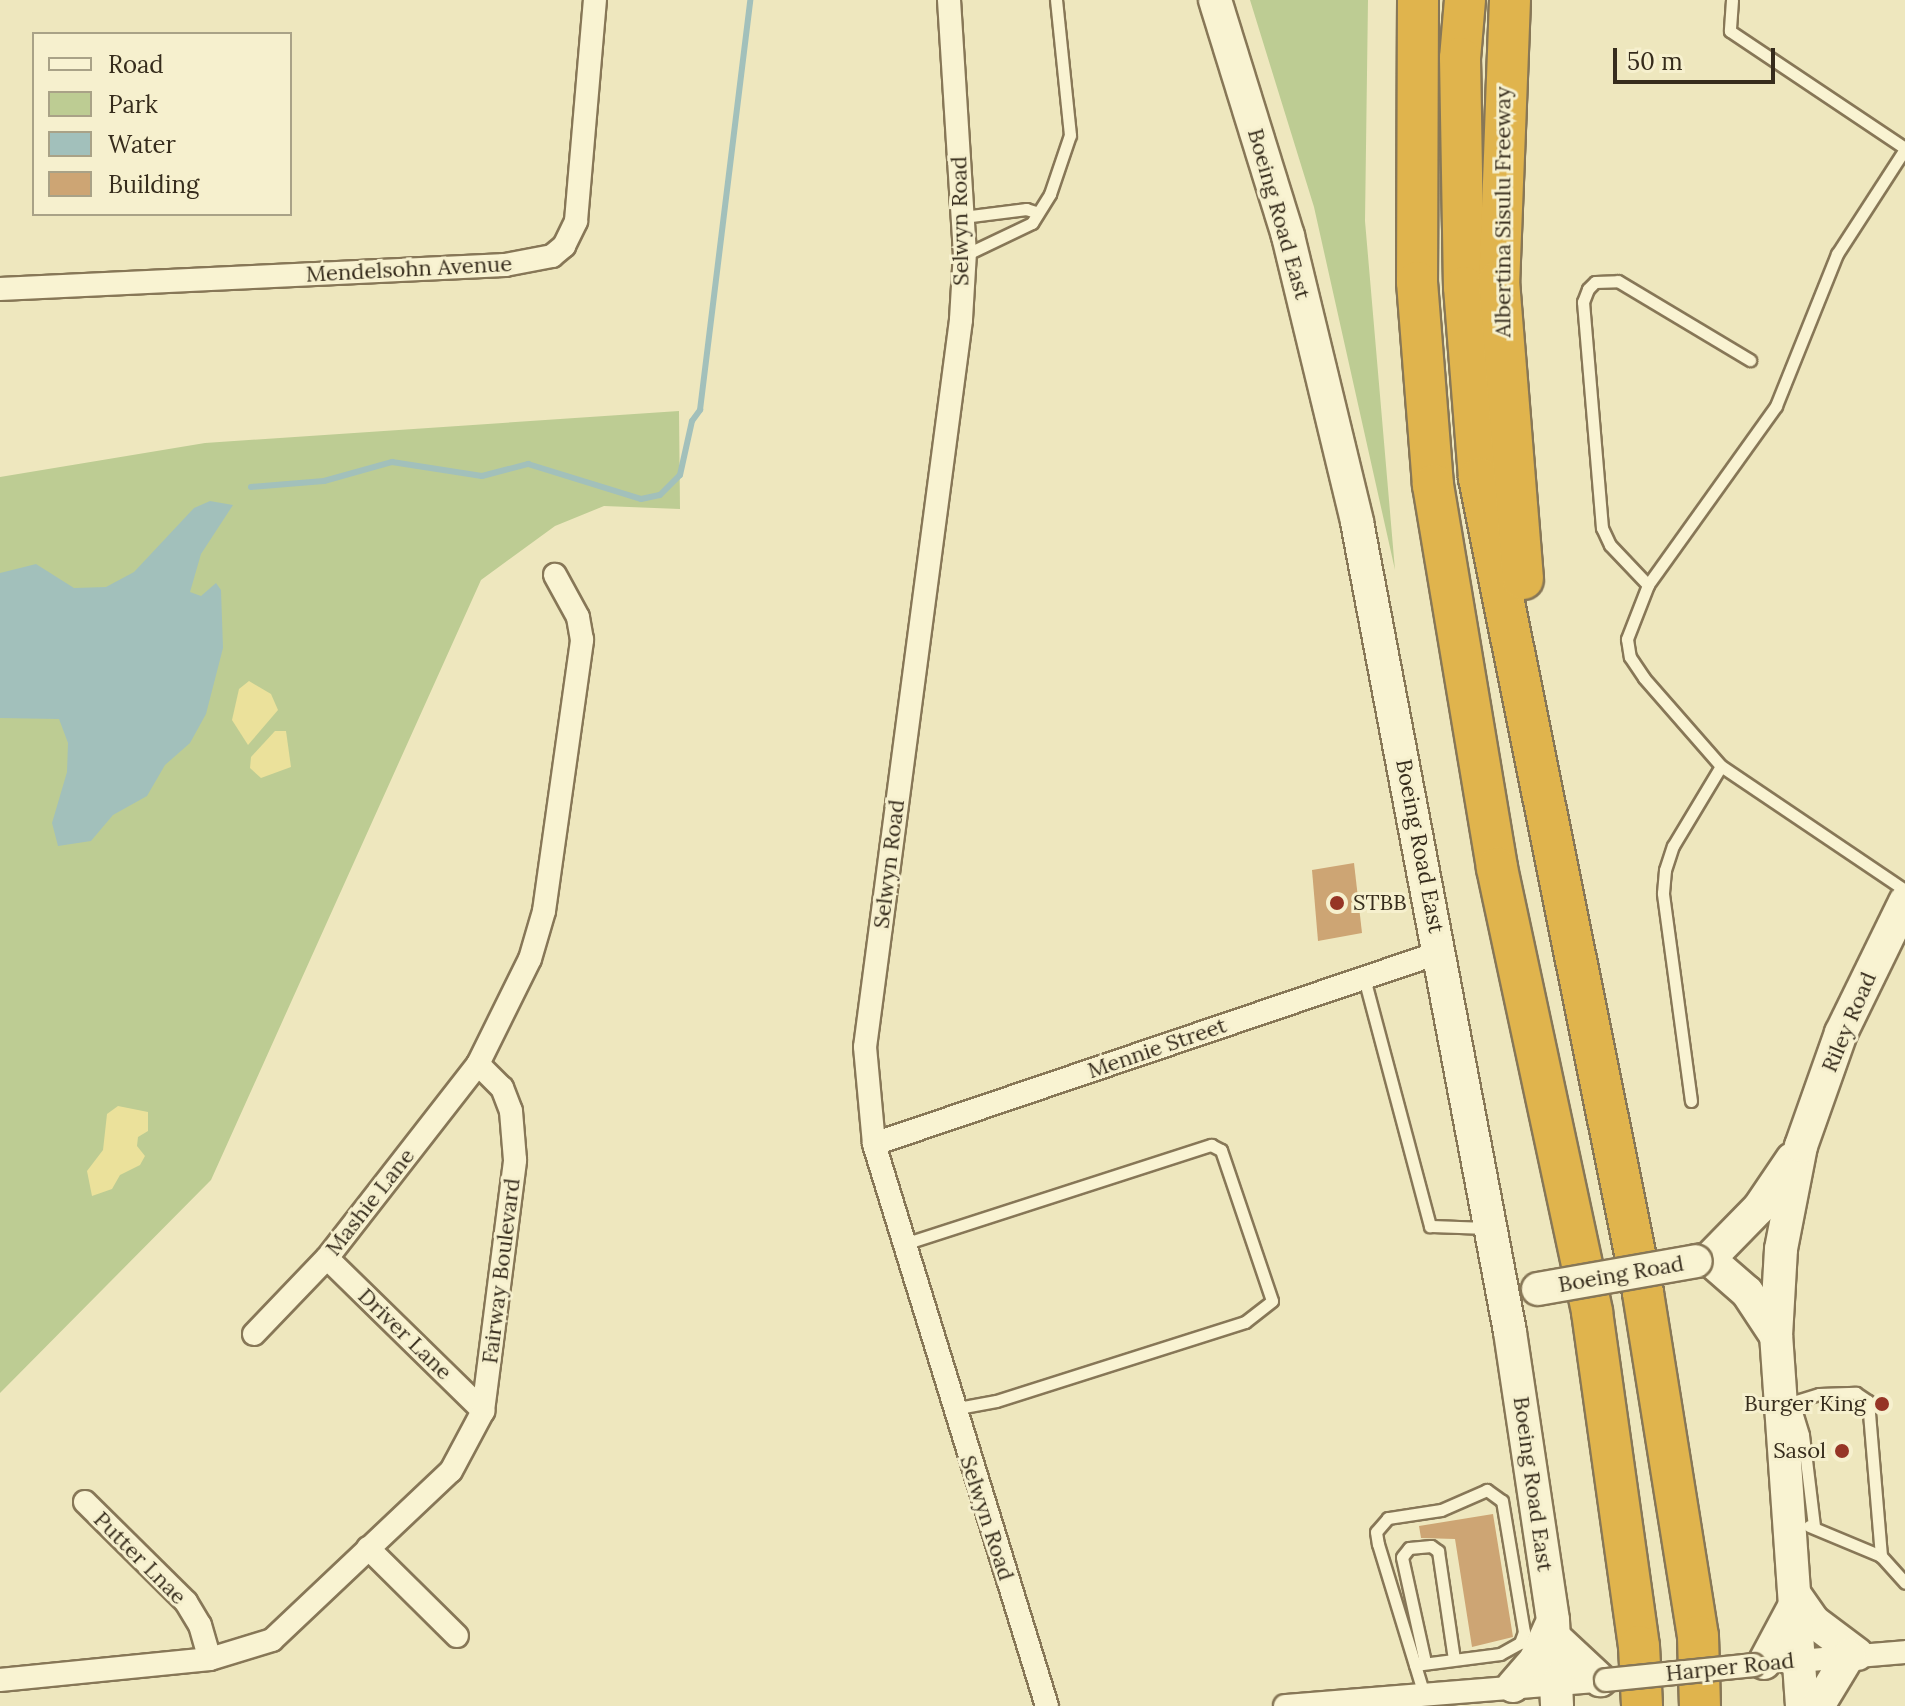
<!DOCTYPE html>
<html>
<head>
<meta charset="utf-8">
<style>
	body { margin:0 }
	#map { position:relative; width:1905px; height:1706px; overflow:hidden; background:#eee7be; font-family:Lora,serif }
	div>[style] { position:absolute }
	.green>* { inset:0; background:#bdcc93 }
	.sand>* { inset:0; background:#ebe19b }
	.water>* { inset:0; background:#a2c0bb }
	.stream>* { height:6px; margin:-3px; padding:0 3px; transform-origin:3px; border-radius:3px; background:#a2c0bb }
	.building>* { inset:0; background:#cda574 }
	.roads { filter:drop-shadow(2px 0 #877757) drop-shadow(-2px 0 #877757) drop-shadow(0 2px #877757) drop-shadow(0 -2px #877757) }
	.service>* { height:11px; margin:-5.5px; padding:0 5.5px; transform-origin:5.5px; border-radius:5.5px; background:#f9f3d2 }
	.minor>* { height:22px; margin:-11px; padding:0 11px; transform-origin:11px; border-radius:11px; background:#f9f3d2 }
	.secondary>* { height:32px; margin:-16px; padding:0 16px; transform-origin:16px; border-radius:16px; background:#f9f3d2 }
	.motorway>* { height:40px; margin:-20px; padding:0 20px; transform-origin:20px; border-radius:20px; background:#e0b44d }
	.bridges { filter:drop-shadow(2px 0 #877757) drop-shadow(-2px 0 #877757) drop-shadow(0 2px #877757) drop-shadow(0 -2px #877757) }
	.minor-bridge>* { height:22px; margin:-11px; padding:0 11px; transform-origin:11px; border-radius:11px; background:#f9f3d2 }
	.secondary-bridge>* { height:32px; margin:-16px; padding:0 16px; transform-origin:16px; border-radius:16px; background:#f9f3d2 }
	.dots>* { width:22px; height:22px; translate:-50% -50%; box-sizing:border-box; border:4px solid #f6f0ce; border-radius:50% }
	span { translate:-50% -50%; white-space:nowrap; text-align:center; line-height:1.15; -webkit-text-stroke:6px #f6f0ce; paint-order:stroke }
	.street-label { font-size:22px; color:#362c1c }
	.poi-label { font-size:22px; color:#362c1c }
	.left { translate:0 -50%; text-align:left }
	.right { translate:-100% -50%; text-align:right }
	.legend { position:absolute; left:32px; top:32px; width:260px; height:184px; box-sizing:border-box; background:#f6f0ce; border:2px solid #a9a287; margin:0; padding:10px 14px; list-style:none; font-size:24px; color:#362c1c }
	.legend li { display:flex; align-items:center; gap:16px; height:40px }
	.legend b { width:40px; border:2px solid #a9a287 }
	.scale { position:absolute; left:1613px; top:48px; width:162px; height:36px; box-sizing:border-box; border:4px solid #362c1c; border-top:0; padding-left:10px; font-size:24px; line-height:28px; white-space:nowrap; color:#362c1c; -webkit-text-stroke:6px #f6f0ce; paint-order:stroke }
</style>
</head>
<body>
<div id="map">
	<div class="green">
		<div style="clip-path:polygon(1250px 0,1368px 0,1365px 221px,1395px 570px,1314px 207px)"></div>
		<div style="clip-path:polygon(679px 411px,680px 509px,604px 506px,555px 526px,481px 580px,211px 1180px,0 1393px,0 477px,205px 443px)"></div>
	</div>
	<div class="sand">
		<div style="clip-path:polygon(249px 681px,271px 694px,278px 710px,248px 745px,232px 720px,239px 689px)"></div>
		<div style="clip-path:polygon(275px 731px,286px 731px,291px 767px,261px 778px,250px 768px,251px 757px)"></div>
		<div style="clip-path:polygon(118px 1106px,148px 1112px,148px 1131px,138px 1137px,137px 1146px,145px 1156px,140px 1165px,120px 1175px,112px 1189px,92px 1196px,87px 1171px,103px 1150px,107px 1114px)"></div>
	</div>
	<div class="water">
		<div style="clip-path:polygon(210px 501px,233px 505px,201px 554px,190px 592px,201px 596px,216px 583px,221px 590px,223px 648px,206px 714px,190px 743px,165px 765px,147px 796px,113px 815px,91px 841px,58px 846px,52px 823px,67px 772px,68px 743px,59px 719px,0 718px,0 573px,36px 564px,74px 588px,106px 587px,134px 572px,194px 508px)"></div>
	</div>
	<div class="stream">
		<div style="left:251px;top:487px;width:73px;rotate:-4.7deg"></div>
		<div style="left:324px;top:481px;width:71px;rotate:-15.6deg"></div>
		<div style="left:392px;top:462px;width:91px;rotate:8.8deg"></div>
		<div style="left:482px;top:476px;width:48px;rotate:-14.6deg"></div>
		<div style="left:528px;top:464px;width:118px;rotate:17.2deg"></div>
		<div style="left:641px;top:499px;width:19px;rotate:-12deg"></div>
		<div style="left:660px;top:495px;width:28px;rotate:-45deg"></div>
		<div style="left:680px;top:475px;width:55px;rotate:-77.5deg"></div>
		<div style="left:692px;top:421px;width:14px;rotate:-54deg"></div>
		<div style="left:700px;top:410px;width:413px;rotate:-83deg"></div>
	</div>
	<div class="building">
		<div style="clip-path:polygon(1354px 863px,1362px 933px,1318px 941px,1312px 870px)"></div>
		<div style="clip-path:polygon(1493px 1514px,1513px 1637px,1472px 1647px,1455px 1539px,1421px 1538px,1419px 1526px)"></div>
	</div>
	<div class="roads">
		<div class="service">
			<div style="left:1732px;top:0;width:31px;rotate:94deg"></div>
			<div style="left:1730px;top:31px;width:211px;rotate:33.8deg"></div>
			<div style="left:1905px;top:149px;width:125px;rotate:122.9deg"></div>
			<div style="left:1837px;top:254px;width:164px;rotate:111.9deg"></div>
			<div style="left:1776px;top:406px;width:220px;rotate:125.6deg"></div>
			<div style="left:1648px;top:585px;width:58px;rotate:111.3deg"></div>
			<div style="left:1627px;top:639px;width:18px;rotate:81deg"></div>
			<div style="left:1630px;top:657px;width:25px;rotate:56deg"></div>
			<div style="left:1644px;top:678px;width:117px;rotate:48.8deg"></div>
			<div style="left:1721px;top:766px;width:222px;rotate:34deg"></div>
			<div style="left:963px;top:217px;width:64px;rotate:-7.2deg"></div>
			<div style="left:1026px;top:209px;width:10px;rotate:17deg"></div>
			<div style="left:965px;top:255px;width:74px;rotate:-25.5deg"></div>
			<div style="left:1032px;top:223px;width:34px;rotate:-58deg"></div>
			<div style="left:1050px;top:194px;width:62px;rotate:-71.3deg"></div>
			<div style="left:1070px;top:135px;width:136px;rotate:-95.9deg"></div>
			<div style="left:1648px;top:585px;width:55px;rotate:-133.5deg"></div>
			<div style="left:1610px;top:545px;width:19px;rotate:-115deg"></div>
			<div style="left:1602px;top:528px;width:227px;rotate:-94.8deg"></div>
			<div style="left:1583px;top:302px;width:14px;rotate:-69deg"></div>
			<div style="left:1588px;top:289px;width:10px;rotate:-45deg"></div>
			<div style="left:1595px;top:282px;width:23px;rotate:-2deg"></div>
			<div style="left:1618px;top:281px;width:154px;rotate:30.9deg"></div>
			<div style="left:1364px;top:978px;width:257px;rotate:75.1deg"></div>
			<div style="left:1430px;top:1226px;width:58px;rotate:2deg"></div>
			<div style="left:1691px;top:1101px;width:210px;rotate:-97.7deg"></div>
			<div style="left:1663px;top:893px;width:23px;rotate:-85deg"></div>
			<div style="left:1665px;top:870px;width:25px;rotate:-72deg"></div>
			<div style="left:1673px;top:846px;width:93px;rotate:-59deg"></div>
			<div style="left:904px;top:1244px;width:323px;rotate:-17.9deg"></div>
			<div style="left:1211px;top:1145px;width:11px;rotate:27deg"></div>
			<div style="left:1221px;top:1150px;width:159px;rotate:71.3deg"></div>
			<div style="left:1272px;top:1301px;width:34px;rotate:142deg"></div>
			<div style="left:1245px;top:1322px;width:261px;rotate:162.4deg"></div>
			<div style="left:996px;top:1401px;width:44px;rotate:169.5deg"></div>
			<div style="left:1793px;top:1402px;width:27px;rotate:-17deg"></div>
			<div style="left:1819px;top:1394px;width:37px;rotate:-2deg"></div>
			<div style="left:1856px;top:1393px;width:14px;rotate:34deg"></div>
			<div style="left:1868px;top:1401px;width:156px;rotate:85.2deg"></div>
			<div style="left:1794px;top:1405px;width:31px;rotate:73deg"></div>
			<div style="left:1803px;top:1435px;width:92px;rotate:83.1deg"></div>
			<div style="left:1809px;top:1526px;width:78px;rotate:22.6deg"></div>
			<div style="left:1881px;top:1556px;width:36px;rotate:48deg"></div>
			<div style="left:1425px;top:1662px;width:107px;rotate:-102.4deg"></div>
			<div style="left:1402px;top:1557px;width:11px;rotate:-52deg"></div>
			<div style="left:1409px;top:1548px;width:22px;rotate:-5deg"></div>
			<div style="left:1431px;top:1546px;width:9px;rotate:36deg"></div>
			<div style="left:1438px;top:1551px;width:109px;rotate:81.6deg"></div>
			<div style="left:1415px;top:1665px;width:86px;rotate:-7.4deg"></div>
			<div style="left:1500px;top:1654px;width:23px;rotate:-29deg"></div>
			<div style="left:1520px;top:1643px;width:12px;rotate:-70deg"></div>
			<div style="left:1524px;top:1632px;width:133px;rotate:-99.5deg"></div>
			<div style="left:1502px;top:1501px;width:19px;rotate:-144deg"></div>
			<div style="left:1487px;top:1490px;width:50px;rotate:156.5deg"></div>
			<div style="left:1441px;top:1510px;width:54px;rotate:171.4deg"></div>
			<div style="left:1388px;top:1518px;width:18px;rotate:131deg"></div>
			<div style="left:1376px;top:1532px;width:12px;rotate:81deg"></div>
			<div style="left:1378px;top:1544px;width:157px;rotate:73deg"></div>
		</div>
		<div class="minor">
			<div style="left:949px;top:0;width:253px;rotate:86.4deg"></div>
			<div style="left:965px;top:252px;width:68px;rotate:93.4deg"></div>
			<div style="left:961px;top:320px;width:733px;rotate:97.52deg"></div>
			<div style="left:865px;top:1047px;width:97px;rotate:84.7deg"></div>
			<div style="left:874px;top:1144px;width:588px;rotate:72.89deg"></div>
			<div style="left:0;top:289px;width:506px;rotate:-2.72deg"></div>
			<div style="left:505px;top:265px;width:48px;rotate:-10.8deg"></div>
			<div style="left:552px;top:256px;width:16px;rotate:-40deg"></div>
			<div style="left:564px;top:246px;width:28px;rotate:-64deg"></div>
			<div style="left:576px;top:221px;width:222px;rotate:-85.1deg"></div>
			<div style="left:874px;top:1144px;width:599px;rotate:-18.71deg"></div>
			<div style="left:327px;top:1258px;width:219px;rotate:44.4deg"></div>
			<div style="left:254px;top:1334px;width:105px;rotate:-46.2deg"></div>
			<div style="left:327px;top:1258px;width:246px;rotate:-52.1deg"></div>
			<div style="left:478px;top:1064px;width:117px;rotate:-63.7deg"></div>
			<div style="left:530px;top:959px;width:50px;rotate:-73.7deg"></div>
			<div style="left:544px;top:911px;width:274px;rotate:-82deg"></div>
			<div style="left:582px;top:640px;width:23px;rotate:-100deg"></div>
			<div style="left:578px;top:617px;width:48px;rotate:-118.7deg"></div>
			<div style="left:85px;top:1502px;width:142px;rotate:44.7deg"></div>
			<div style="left:186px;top:1602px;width:27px;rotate:59deg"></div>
			<div style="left:200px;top:1625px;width:35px;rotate:74deg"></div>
			<div style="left:368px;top:1548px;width:125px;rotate:44.7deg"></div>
			<div style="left:1787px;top:1662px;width:118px;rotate:-4.8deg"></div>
			<div style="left:0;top:1680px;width:211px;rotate:-5.7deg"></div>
			<div style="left:210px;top:1659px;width:65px;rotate:-17deg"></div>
			<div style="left:272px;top:1640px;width:246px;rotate:-43.4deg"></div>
			<div style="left:451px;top:1471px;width:68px;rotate:-61.9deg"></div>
			<div style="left:483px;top:1411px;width:253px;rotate:-82.7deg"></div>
			<div style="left:515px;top:1160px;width:49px;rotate:-94.7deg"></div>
			<div style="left:511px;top:1111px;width:25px;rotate:-111deg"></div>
			<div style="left:502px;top:1088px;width:34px;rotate:-135deg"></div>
			<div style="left:1285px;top:1706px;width:322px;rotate:-4.6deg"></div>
		</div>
		<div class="secondary">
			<div style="left:1215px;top:0;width:247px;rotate:72.8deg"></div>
			<div style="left:1288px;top:236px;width:294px;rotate:76.4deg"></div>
			<div style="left:1357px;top:522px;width:824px;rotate:79.3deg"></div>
			<div style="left:1510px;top:1332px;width:291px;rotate:81.5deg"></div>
			<div style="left:1553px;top:1620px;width:86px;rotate:87.3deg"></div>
			<div style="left:1709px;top:1259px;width:50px;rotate:41deg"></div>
			<div style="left:1747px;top:1292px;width:53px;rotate:56.6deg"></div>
			<div style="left:1696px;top:1261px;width:13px;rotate:-9deg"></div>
			<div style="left:1709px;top:1259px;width:71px;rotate:-45.6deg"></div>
			<div style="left:1759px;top:1208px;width:59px;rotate:-56deg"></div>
			<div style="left:1795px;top:1595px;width:32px;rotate:55deg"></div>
			<div style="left:1813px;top:1621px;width:55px;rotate:36.9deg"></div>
			<div style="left:1555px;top:1638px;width:62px;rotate:43deg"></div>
			<div style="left:1764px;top:1663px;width:68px;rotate:-61.9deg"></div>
			<div style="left:1513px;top:1686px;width:33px;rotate:-49deg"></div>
			<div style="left:1535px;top:1661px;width:37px;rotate:-66deg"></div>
			<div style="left:1802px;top:1706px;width:371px;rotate:-94deg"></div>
			<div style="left:1776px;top:1336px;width:87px;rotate:-86.7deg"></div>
			<div style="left:1781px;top:1249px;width:105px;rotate:-79deg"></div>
			<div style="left:1801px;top:1146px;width:120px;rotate:-70.5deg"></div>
			<div style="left:1841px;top:1033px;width:146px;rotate:-64deg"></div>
			<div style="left:1818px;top:1706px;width:60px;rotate:-58.7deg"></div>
		</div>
		<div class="motorway">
			<div style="left:1418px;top:0;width:282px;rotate:90.2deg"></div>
			<div style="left:1417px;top:282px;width:204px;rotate:85.5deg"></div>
			<div style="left:1433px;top:485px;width:388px;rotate:80.5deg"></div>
			<div style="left:1497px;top:868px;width:454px;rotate:77.9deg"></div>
			<div style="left:1592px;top:1312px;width:337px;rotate:82deg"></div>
			<div style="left:1639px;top:1646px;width:60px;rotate:87.1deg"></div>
			<div style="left:1465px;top:0;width:58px;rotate:94.9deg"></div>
			<div style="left:1460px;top:58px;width:229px;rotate:89deg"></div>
			<div style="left:1464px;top:287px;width:192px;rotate:85.5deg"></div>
			<div style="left:1479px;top:478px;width:831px;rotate:78.62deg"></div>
			<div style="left:1643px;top:1293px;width:347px;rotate:80.9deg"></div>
			<div style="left:1698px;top:1636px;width:70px;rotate:88.4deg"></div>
			<div style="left:1510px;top:0;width:281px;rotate:92.2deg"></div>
			<div style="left:1499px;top:281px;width:299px;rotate:85.4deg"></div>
		</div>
	</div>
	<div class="bridges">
		<div class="minor-bridge">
			<div style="left:1606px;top:1680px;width:148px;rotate:-5.8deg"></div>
		</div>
		<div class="secondary-bridge">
			<div style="left:1538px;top:1289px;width:160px;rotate:-10deg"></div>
		</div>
	</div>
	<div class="dots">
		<div style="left:1337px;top:903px;background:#963526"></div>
		<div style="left:1882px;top:1404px;background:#963526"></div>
		<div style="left:1842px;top:1451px;background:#963526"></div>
	</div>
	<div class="street-label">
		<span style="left:1503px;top:212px;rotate:-90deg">Albertina Sisulu Freeway</span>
		<span style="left:1279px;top:214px;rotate:74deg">Boeing Road East</span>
		<span style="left:960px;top:221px;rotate:-91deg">Selwyn Road</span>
		<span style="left:409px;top:269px;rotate:-3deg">Mendelsohn Avenue</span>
		<span style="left:1420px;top:846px;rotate:79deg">Boeing Road East</span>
		<span style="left:889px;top:864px;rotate:-83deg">Selwyn Road</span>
		<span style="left:1849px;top:1022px;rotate:-67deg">Riley Road</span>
		<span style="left:1157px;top:1048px;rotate:-19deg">Mennie Street</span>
		<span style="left:370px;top:1202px;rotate:-52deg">Mashie Lane</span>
		<span style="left:501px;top:1271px;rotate:-83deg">Fairway Boulevard</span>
		<span style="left:1621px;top:1274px;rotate:-10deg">Boeing Road</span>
		<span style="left:405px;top:1334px;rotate:44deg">Driver Lane</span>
		<span style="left:1533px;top:1484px;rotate:82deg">Boeing Road East</span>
		<span style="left:987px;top:1518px;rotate:72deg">Selwyn Road</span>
		<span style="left:140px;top:1558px;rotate:45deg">Putter Lnae</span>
		<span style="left:1730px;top:1667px;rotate:-6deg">Harper Road</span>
	</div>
	<div class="poi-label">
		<span class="left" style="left:1353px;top:903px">STBB</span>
		<span class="right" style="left:1866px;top:1404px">Burger King</span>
		<span class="right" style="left:1826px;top:1451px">Sasol</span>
	</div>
	<ul class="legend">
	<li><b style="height:10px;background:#f9f3d2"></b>Road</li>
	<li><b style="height:22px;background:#bdcc93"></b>Park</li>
	<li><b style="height:22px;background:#a2c0bb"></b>Water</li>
	<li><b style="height:22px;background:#cda574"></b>Building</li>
	</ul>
	<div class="scale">50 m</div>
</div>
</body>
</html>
